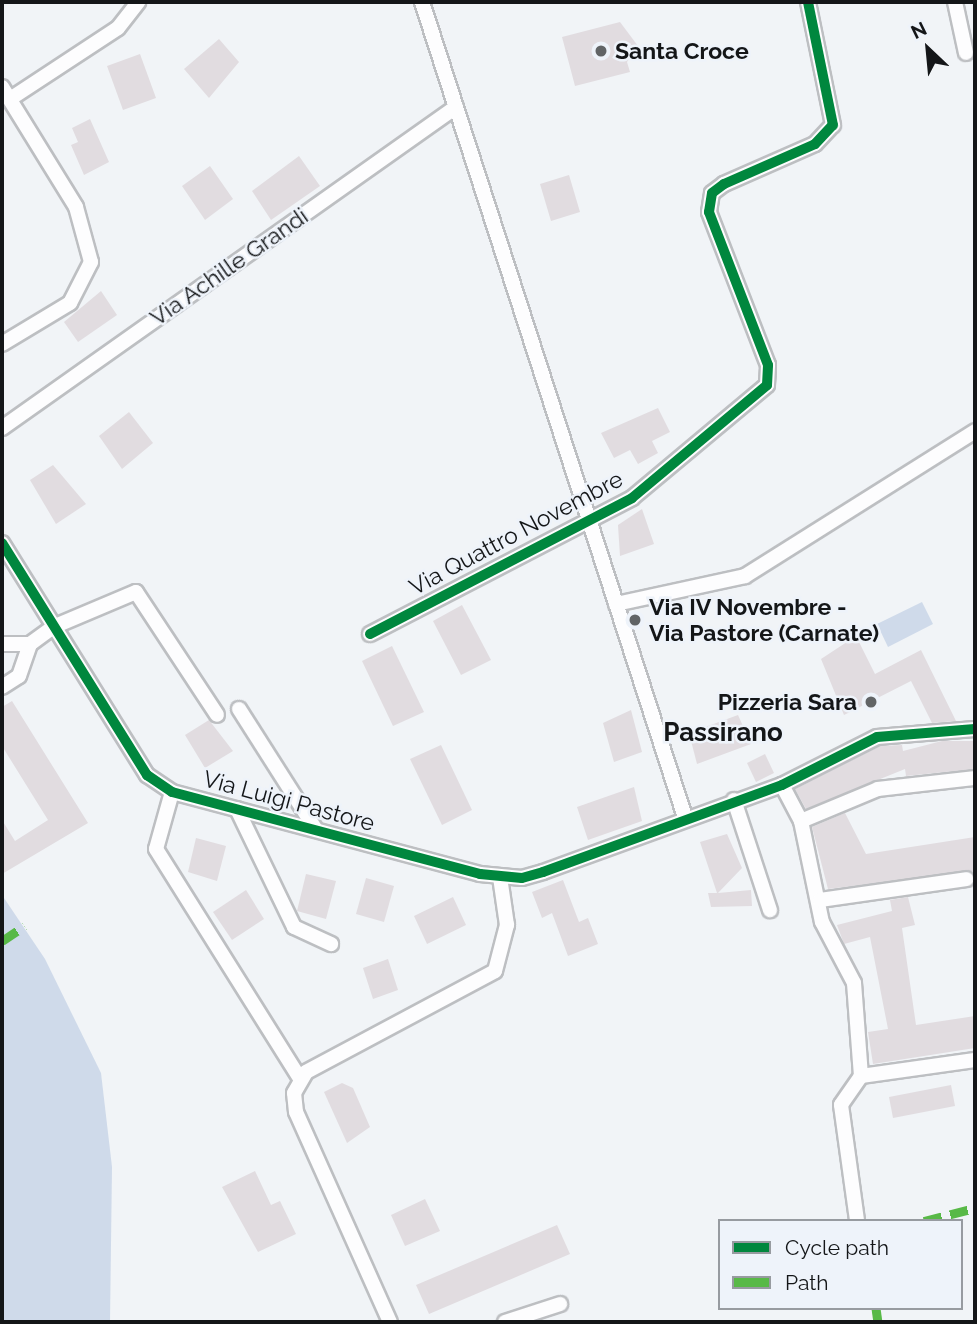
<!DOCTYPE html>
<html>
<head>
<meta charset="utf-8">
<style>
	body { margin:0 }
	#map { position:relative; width:977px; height:1324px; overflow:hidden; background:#f1f4f7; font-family:Raleway,sans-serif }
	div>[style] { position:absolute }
	.green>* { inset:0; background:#cfdaea }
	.building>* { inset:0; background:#e1dce0 }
	.roads { filter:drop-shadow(2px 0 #bdbfc2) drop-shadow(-2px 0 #bdbfc2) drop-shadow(0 2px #bdbfc2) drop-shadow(0 -2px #bdbfc2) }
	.minor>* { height:14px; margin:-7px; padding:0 7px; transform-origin:7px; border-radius:7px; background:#fdfdfe }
	.quiet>* { height:9px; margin-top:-4.5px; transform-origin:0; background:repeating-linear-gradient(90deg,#58b947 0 18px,transparent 0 27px) }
	.cycleway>* { height:10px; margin:-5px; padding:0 5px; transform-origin:5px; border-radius:5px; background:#00873e }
	.dots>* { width:19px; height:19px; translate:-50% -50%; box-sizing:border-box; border:4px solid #eef3fa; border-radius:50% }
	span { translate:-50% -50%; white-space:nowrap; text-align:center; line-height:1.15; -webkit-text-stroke:5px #eef3fa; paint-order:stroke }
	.poi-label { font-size:23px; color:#141618; font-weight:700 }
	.left { translate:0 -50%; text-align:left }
	.right { translate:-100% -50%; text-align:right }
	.street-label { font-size:23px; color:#141618 }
	.quarter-label { font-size:26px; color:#141618; font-weight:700 }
	.frame { position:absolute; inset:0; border:4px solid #141618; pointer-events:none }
	.legend { position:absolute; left:718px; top:1219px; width:245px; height:91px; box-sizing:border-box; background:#eef3fa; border:2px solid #979ba0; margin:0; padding:9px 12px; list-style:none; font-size:21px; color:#141618 }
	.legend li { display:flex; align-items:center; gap:14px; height:35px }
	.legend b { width:35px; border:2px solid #979ba0 }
	.north { position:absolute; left:893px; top:14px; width:70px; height:70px; -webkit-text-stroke:5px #eef3fa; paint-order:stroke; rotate:334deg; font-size:19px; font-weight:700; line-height:28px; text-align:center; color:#141618 }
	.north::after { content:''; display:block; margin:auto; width:24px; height:32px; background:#141618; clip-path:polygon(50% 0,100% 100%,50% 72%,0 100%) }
</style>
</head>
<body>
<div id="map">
	<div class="green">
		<div style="clip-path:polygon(922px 602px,933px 624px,888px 647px,877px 624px)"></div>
		<div style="clip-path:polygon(2px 895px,45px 959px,101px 1073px,112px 1167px,110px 1322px,2px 1322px)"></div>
	</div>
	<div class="building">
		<div style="clip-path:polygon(620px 22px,638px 46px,627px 62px,630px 72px,575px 86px,562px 37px)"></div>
		<div style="clip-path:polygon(219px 39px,239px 62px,209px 98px,184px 69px)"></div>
		<div style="clip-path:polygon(140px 54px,156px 98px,123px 110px,107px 66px)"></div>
		<div style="clip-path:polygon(90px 119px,109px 162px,84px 175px,71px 145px,78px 142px,72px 128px)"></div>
		<div style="clip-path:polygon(299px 156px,320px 186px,271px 220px,252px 191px)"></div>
		<div style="clip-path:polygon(210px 166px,233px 199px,205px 220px,182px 186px)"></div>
		<div style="clip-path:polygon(569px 175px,580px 212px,551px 221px,540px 184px)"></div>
		<div style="clip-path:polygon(101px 291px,117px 315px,78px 342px,64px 322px)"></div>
		<div style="clip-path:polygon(658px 408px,670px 432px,652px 441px,658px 453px,638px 464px,630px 450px,614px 458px,601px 433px)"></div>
		<div style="clip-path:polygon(129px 412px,153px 443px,122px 469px,99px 436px)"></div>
		<div style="clip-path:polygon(53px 465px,86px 504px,56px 524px,30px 480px)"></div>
		<div style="clip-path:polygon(642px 509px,654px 544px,620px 556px,618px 525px)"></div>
		<div style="clip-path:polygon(462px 605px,491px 660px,461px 675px,433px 621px)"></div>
		<div style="clip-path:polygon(856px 636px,875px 674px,921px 650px,956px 721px,932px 723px,911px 681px,844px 715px,821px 659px)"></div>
		<div style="clip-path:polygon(392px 646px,424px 712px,393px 726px,362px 661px)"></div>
		<div style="clip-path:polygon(12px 701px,88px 823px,2px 874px,2px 820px,15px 841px,48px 820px,2px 746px,2px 707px)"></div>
		<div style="clip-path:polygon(631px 710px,642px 752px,614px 762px,603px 723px)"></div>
		<div style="clip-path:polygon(738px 715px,751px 744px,697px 764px,689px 733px)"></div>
		<div style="clip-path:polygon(209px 720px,233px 751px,205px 768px,185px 735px)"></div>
		<div style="clip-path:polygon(942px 741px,975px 741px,975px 769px,906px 776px,905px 769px,806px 809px,795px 789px,880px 746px,902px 745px,903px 751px)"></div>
		<div style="clip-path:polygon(441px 745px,472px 810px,442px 825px,410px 759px)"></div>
		<div style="clip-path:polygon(765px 754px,774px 773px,756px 782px,747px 763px)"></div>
		<div style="clip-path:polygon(634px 787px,642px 821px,588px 840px,577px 807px)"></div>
		<div style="clip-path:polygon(845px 813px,866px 854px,975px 837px,975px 871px,828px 889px,812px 827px)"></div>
		<div style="clip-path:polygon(727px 834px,742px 868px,718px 893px,751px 890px,752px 906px,711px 907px,708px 893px,717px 893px,700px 842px)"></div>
		<div style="clip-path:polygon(196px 838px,226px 846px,217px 881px,188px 872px)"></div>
		<div style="clip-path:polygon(306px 874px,336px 881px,326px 919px,297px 911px)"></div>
		<div style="clip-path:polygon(366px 878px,394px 886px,384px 922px,356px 914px)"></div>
		<div style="clip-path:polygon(563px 880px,579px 922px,588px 918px,598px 944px,568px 956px,552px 913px,542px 918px,532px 892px)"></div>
		<div style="clip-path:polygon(246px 890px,264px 919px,232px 940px,213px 912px)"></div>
		<div style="clip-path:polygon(453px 897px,466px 925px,427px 944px,414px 916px)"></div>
		<div style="clip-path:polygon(908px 897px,915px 925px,902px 928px,916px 1025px,975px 1016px,975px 1048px,873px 1064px,868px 1032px,888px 1029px,870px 937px,844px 944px,837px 925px,892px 911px,890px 900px)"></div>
		<div style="clip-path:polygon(388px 959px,398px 990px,373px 999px,363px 968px)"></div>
		<div style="clip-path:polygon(342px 1083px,353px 1088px,370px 1127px,347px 1143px,324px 1092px)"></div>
		<div style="clip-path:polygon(951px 1085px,955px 1106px,893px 1118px,889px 1097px)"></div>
		<div style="clip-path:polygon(255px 1171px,271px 1205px,280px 1201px,296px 1234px,258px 1252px,222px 1187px)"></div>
		<div style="clip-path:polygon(425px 1199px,440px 1231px,405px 1246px,391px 1215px)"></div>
		<div style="clip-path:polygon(557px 1225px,570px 1254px,429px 1314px,416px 1285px)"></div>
	</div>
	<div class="roads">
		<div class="minor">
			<div style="left:422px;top:2px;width:856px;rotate:72.12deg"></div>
			<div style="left:955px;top:2px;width:52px;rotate:77.8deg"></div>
			<div style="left:2px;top:87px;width:141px;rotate:58.3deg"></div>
			<div style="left:76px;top:207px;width:57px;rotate:74.7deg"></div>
			<div style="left:91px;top:262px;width:46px;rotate:117.1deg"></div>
			<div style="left:70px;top:303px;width:79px;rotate:148.9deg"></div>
			<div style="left:10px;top:99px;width:129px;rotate:-33.3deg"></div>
			<div style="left:118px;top:28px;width:33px;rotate:-52deg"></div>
			<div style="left:2px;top:428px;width:556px;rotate:-35.26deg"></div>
			<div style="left:2px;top:543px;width:274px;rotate:58deg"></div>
			<div style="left:147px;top:775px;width:30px;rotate:34deg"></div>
			<div style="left:172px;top:792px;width:319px;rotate:14.9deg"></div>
			<div style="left:480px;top:874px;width:42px;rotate:5.4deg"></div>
			<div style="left:522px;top:878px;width:22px;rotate:-16deg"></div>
			<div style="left:543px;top:872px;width:254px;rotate:-20deg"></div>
			<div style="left:782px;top:785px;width:106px;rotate:-26.8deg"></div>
			<div style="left:877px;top:737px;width:98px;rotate:-4.7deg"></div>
			<div style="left:616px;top:604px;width:132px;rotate:-12.2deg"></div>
			<div style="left:745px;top:576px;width:272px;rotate:-32.2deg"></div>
			<div style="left:370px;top:634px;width:295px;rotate:-27.4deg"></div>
			<div style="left:632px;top:498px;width:176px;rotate:-39.9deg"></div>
			<div style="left:767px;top:385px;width:20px;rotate:-87deg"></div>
			<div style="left:768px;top:365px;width:164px;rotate:-111.1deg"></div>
			<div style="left:709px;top:212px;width:19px;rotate:-81deg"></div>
			<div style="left:712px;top:193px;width:15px;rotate:-37deg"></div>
			<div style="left:724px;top:184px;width:99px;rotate:-23.7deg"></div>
			<div style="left:815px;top:144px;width:26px;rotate:-47deg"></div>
			<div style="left:833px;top:125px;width:126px;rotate:-101.5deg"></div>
			<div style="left:2px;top:644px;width:28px"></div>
			<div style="left:2px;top:687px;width:20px;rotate:-33deg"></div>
			<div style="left:19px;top:676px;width:34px;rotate:-71deg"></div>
			<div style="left:30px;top:644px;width:29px;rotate:-36deg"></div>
			<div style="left:53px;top:627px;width:90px;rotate:-22.9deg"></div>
			<div style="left:136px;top:592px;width:147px;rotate:56.6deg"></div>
			<div style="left:239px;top:709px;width:143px;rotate:57.5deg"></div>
			<div style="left:782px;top:785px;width:41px;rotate:62.2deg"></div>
			<div style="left:801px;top:821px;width:103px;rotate:78.3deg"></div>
			<div style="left:822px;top:922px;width:69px;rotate:62.3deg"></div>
			<div style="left:854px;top:983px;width:93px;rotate:85.7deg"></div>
			<div style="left:861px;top:1076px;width:35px;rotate:125deg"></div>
			<div style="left:841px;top:1105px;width:117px;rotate:82.1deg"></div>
			<div style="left:172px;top:792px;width:59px;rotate:105.7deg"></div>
			<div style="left:156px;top:849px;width:269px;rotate:57.9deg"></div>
			<div style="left:734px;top:800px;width:116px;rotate:71.9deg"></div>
			<div style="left:237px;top:809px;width:131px;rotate:64.2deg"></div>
			<div style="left:294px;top:927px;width:41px;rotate:24.7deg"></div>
			<div style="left:801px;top:821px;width:83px;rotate:-22.6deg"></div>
			<div style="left:878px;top:789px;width:98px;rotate:-6.5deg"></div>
			<div style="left:820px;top:900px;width:148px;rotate:-8.1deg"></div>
			<div style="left:861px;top:1076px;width:115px;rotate:-8deg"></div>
			<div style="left:390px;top:1322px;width:230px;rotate:-114.1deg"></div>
			<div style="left:296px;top:1112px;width:19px;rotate:-96deg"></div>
			<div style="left:294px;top:1093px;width:24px;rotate:-60deg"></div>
			<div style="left:306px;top:1072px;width:214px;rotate:-28.1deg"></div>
			<div style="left:495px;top:971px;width:48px;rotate:-75.4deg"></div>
			<div style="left:507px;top:925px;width:49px;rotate:-98.3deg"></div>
			<div style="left:505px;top:1322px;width:58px;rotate:-18.1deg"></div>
		</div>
	</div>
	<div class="quiet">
		<div style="left:2px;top:941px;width:27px;rotate:-34deg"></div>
		<div style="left:924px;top:1221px;width:53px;rotate:-14.3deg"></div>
		<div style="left:876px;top:1308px;width:14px;rotate:82deg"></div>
	</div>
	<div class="cycleway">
		<div style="left:2px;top:543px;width:274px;rotate:58deg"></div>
		<div style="left:147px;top:775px;width:30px;rotate:34deg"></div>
		<div style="left:172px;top:792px;width:319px;rotate:14.9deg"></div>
		<div style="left:480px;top:874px;width:42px;rotate:5.4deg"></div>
		<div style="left:522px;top:878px;width:22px;rotate:-16deg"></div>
		<div style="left:543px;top:872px;width:254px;rotate:-20deg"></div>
		<div style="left:782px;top:785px;width:106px;rotate:-26.8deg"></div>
		<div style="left:877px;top:737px;width:98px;rotate:-4.7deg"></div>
		<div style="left:370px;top:634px;width:295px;rotate:-27.4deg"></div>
		<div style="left:632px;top:498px;width:176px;rotate:-39.9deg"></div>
		<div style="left:767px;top:385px;width:20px;rotate:-87deg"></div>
		<div style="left:768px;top:365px;width:164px;rotate:-111.1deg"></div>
		<div style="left:709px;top:212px;width:19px;rotate:-81deg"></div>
		<div style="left:712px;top:193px;width:15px;rotate:-37deg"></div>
		<div style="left:724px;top:184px;width:99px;rotate:-23.7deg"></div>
		<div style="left:815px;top:144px;width:26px;rotate:-47deg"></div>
		<div style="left:833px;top:125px;width:126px;rotate:-101.5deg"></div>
	</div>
	<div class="dots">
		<div style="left:601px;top:51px;background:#616466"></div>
		<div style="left:635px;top:620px;background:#616466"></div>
		<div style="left:871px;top:702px;background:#616466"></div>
	</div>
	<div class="poi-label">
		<span class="left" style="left:615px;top:51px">Santa Croce</span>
		<span class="left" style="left:649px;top:620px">Via IV Novembre -<br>Via Pastore (Carnate)</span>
		<span class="right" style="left:857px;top:702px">Pizzeria Sara</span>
	</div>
	<div class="street-label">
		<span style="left:229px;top:267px;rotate:-35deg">Via Achille Grandi</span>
		<span style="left:516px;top:533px;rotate:-28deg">Via Quattro Novembre</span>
		<span style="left:289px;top:801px;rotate:15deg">Via Luigi Pastore</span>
	</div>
	<div class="quarter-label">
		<span style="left:723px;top:733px">Passirano</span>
	</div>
	<div class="frame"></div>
	<ul class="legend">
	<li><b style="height:9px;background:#00873e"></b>Cycle path</li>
	<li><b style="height:9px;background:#58b947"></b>Path</li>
	</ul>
	<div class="north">N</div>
</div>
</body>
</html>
